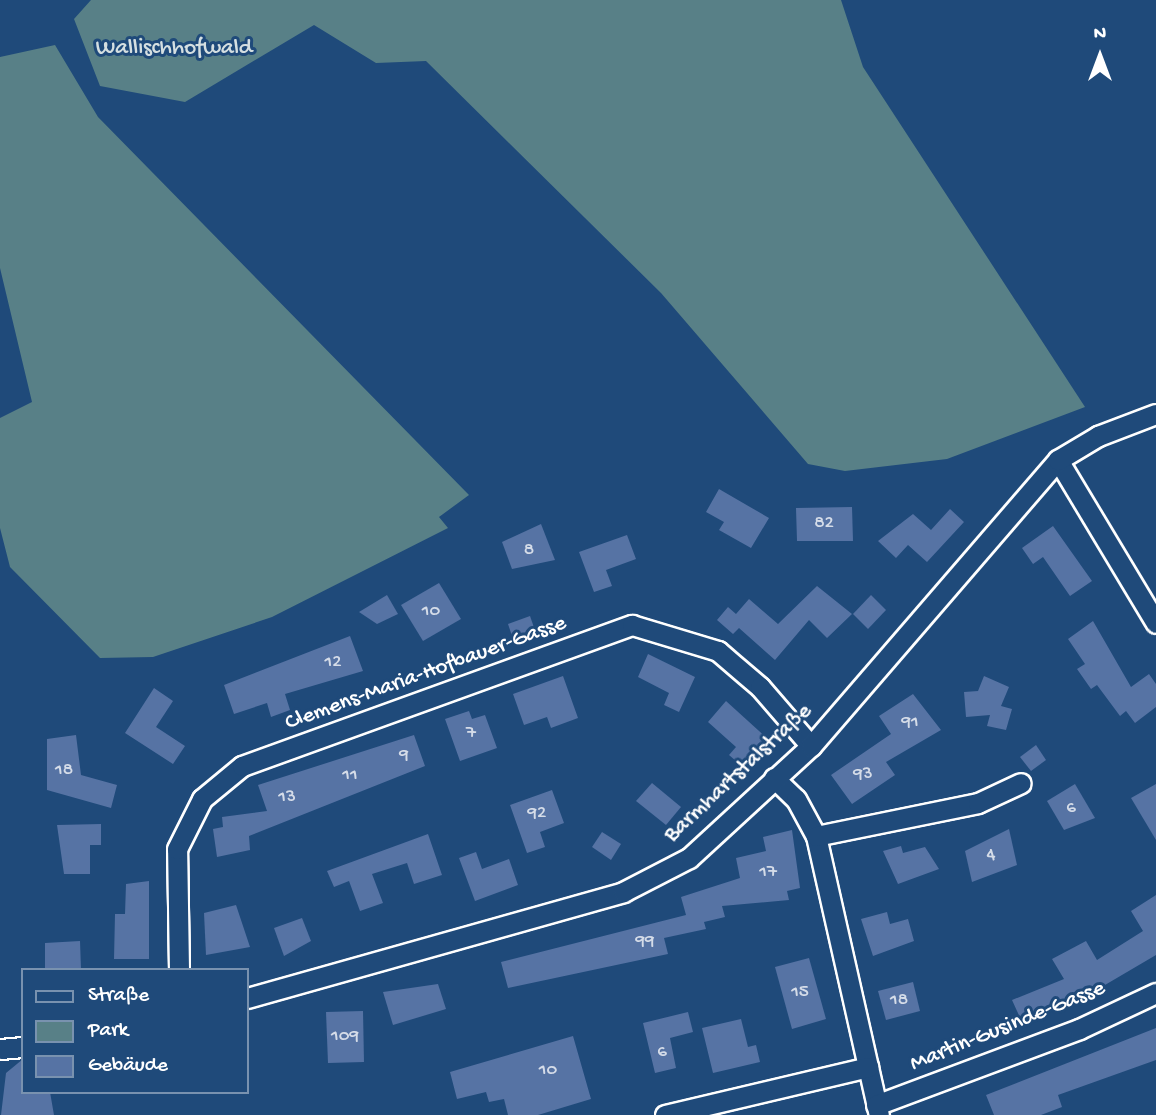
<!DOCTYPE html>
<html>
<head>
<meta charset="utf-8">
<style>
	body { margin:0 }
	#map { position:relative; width:1156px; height:1115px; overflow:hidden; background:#1f4a7a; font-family:"Gochi Hand",sans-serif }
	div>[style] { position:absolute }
	.green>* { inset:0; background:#588087 }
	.building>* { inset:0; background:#5673a4 }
	.roads { filter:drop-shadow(2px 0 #fff) drop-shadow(-2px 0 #fff) drop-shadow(0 2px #fff) drop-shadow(0 -2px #fff) }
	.street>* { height:19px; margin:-9.5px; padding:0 9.5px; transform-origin:9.5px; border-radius:9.5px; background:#1f4a7a }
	span { translate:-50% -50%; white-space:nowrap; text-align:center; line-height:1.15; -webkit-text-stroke:6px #1f4a7a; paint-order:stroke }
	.number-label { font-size:19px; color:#d5dce8 }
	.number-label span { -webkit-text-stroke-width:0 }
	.park-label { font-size:23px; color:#d5dfe1 }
	.street-label { font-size:23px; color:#fff }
	.legend { position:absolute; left:21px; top:968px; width:228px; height:126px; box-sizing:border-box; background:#1f4a7a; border:2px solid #7992af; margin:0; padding:9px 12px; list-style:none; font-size:21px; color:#fff }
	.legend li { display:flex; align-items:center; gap:14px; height:35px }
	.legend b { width:35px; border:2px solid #7992af }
	.north { position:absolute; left:1065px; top:21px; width:70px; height:70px; -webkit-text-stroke:5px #1f4a7a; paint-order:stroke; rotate:0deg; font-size:19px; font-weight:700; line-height:28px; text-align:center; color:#fff }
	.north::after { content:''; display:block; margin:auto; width:24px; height:32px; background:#fff; clip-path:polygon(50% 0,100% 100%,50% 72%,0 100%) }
</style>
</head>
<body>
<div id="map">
	<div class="green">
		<div style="clip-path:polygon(91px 0,841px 0,863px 67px,1085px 407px,947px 459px,845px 471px,808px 464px,661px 293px,426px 61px,376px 63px,314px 25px,185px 102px,100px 86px,74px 19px)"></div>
		<div style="clip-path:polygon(55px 45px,98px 117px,469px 495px,439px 517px,448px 528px,272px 617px,153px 657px,100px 658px,10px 567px,0 528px,0 418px,32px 402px,0 268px,0 57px)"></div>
	</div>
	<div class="building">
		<div style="clip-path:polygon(719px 489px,769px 518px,751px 548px,719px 530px,724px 522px,706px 512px)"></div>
		<div style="clip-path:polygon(852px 507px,853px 541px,797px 541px,796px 508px)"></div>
		<div style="clip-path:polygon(950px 509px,964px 522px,927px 562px,908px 545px,896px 558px,878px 541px,913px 514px,931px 530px)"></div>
		<div style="clip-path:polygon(541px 524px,555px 560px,512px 569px,502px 542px)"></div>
		<div style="clip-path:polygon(1053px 526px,1092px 581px,1070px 596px,1043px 557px,1033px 564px,1022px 548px)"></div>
		<div style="clip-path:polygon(627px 535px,636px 559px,606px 570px,612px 586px,594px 592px,579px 552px)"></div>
		<div style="clip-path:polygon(439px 583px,461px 619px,423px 641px,401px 605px)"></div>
		<div style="clip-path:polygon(817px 586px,852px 614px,827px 638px,809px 620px,775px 660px,739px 628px,733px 634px,717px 620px,728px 607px,736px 614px,749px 599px,778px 624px)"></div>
		<div style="clip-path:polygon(387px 595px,398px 614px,377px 624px,359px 612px)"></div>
		<div style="clip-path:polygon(871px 595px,886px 610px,868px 629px,853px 614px)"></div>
		<div style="clip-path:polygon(530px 616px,537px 636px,515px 645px,508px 624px)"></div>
		<div style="clip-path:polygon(1093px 621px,1131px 687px,1149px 674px,1156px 684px,1156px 707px,1135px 723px,1126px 711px,1120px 716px,1097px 685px,1091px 689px,1077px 669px,1085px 664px,1068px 639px)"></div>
		<div style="clip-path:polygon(350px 636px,363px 671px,285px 694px,290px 710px,271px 717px,267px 703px,234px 714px,224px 685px)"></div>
		<div style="clip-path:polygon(648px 654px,695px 677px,679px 712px,664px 705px,669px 693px,638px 677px)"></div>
		<div style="clip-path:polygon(563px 676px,578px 718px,551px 728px,547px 717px,524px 725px,513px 694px)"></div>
		<div style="clip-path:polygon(984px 676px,1009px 687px,1001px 706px,1012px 709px,1006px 730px,987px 726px,990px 715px,966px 717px,964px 692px,978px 691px)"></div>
		<div style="clip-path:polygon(154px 688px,173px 701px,156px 727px,185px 746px,173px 764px,125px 733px)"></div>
		<div style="clip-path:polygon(913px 694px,941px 730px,886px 762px,895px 775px,852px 804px,831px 775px,891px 734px,879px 716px)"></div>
		<div style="clip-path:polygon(726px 701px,768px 739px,743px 767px,729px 755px,736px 747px,708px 722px)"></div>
		<div style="clip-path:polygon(469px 711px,472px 719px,485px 715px,497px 748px,460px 761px,445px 719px)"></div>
		<div style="clip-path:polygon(76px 735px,81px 775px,117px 785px,111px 808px,47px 790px,47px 739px)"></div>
		<div style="clip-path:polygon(414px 735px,425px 766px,249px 836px,250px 850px,217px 857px,213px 829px,223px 827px,222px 817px,267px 811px,258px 785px)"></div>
		<div style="clip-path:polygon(1036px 745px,1046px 760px,1031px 771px,1020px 757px)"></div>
		<div style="clip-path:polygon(652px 783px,681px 807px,666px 825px,636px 801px)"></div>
		<div style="clip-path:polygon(1075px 784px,1095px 818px,1064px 830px,1047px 801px)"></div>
		<div style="clip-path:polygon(1156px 784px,1156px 840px,1131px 798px)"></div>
		<div style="clip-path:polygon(552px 790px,564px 823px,540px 832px,545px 847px,527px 853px,510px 805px)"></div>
		<div style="clip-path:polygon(101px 824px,101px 845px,90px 845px,90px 874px,64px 874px,57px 825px)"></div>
		<div style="clip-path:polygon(1009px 829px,1017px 865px,972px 882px,965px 851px)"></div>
		<div style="clip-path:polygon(792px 830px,800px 888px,787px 891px,789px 900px,722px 906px,725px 917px,704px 922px,706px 929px,664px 938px,668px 954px,508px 988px,501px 962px,686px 915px,681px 897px,740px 878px,736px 858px,766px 851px,763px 837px)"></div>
		<div style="clip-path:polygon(602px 832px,621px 844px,611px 860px,592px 847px)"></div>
		<div style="clip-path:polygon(428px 834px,442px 875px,414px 884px,407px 863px,372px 874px,383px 903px,360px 911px,349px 881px,334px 887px,327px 871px)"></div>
		<div style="clip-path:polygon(901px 846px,903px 853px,925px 847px,939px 869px,898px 884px,883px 851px)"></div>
		<div style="clip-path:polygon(476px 852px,482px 869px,509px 859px,518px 885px,475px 901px,459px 858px)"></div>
		<div style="clip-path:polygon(149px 881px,149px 959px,114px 959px,115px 914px,125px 914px,126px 884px)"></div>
		<div style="clip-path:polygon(1156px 895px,1156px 955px,1076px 1002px,1022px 1022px,1012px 1000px,1064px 979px,1052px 959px,1086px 941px,1097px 960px,1143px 931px,1131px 911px)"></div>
		<div style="clip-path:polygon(236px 905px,250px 947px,206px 955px,204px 913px)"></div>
		<div style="clip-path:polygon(887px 912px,890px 924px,908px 919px,914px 941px,873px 956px,861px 919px)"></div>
		<div style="clip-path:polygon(302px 918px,311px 941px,284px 956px,274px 928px)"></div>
		<div style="clip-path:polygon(80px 941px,81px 970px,45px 970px,45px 943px)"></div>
		<div style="clip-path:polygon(809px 958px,826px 1019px,792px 1029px,775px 967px)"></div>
		<div style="clip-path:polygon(913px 982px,920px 1011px,886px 1020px,878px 991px)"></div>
		<div style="clip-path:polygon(438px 984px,446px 1009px,393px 1025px,383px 992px)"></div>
		<div style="clip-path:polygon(363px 1011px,364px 1062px,328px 1063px,326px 1012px)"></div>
		<div style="clip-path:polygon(688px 1012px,693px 1032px,670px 1038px,676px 1068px,655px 1073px,643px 1023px)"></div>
		<div style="clip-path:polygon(741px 1019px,748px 1047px,756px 1045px,760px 1062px,713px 1073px,702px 1028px)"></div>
		<div style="clip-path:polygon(1156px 1028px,1156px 1060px,1058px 1095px,1062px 1107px,1041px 1115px,994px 1115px,986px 1095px)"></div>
		<div style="clip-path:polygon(573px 1036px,591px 1099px,538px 1115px,508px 1115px,504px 1099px,489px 1102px,486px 1092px,457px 1099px,450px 1072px)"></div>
		<div style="clip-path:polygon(23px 1059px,23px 1092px,50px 1092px,54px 1115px,1px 1115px,6px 1073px)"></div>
	</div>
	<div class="roads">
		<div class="street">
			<div style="left:1058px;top:460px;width:190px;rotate:59deg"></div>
			<div style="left:774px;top:778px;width:30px;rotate:44deg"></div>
			<div style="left:796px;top:799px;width:42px;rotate:61.6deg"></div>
			<div style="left:816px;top:836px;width:286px;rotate:77.3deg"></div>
			<div style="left:816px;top:836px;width:165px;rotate:-11.5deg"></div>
			<div style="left:978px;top:803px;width:47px;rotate:-24.9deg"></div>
			<div style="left:179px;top:970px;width:121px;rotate:-90.9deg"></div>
			<div style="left:177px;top:849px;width:56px;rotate:-63.4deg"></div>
			<div style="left:202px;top:799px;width:52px;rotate:-39.5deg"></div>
			<div style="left:242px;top:766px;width:415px;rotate:-19.9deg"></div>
			<div style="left:632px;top:625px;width:90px;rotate:16.8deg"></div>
			<div style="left:718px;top:651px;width:55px;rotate:40.6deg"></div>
			<div style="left:760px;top:687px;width:78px;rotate:49.2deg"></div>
			<div style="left:247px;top:998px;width:391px;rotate:-15.7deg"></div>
			<div style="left:623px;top:892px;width:74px;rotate:-27.3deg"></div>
			<div style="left:689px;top:858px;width:166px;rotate:-42.6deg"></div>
			<div style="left:811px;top:746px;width:378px;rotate:-49.2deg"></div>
			<div style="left:1058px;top:460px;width:47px;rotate:-31deg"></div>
			<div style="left:1098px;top:436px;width:62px;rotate:-20.8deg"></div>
			<div style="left:0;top:1049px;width:23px;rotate:-5deg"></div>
			<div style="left:876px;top:1105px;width:217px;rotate:-20.5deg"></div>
			<div style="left:1079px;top:1029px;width:85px;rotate:-25.1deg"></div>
			<div style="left:665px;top:1115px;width:209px;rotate:-13.3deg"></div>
		</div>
	</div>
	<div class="number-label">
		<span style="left:824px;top:524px">82</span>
		<span style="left:529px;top:551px">8</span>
		<span style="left:431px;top:612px">10</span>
		<span style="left:333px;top:663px">12</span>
		<span style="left:910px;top:723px">91</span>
		<span style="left:471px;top:734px">7</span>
		<span style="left:404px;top:756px">9</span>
		<span style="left:64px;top:771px">18</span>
		<span style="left:863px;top:775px">93</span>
		<span style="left:350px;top:776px">11</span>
		<span style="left:287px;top:798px">13</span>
		<span style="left:1071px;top:809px">6</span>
		<span style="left:537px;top:814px">92</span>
		<span style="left:991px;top:856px">4</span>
		<span style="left:768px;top:873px">17</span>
		<span style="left:645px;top:942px">99</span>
		<span style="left:800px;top:993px">15</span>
		<span style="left:899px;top:1001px">18</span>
		<span style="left:345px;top:1037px">109</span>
		<span style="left:662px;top:1053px">6</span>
		<span style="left:548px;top:1071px">10</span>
	</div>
	<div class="park-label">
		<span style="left:174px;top:49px">Wallischhofwald</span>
	</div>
	<div class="street-label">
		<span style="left:426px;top:674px;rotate:-20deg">Clemens-Maria-Hofbauer-Gasse</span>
		<span style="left:739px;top:774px;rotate:-43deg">Barmhartstalstraße</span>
		<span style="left:1008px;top:1027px;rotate:-22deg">Martin-Gusinde-Gasse</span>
	</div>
	<ul class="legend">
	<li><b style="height:9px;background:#1f4a7a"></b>Straße</li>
	<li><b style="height:19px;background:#588087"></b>Park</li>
	<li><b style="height:19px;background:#5673a4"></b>Gebäude</li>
	</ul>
	<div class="north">N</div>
</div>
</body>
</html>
